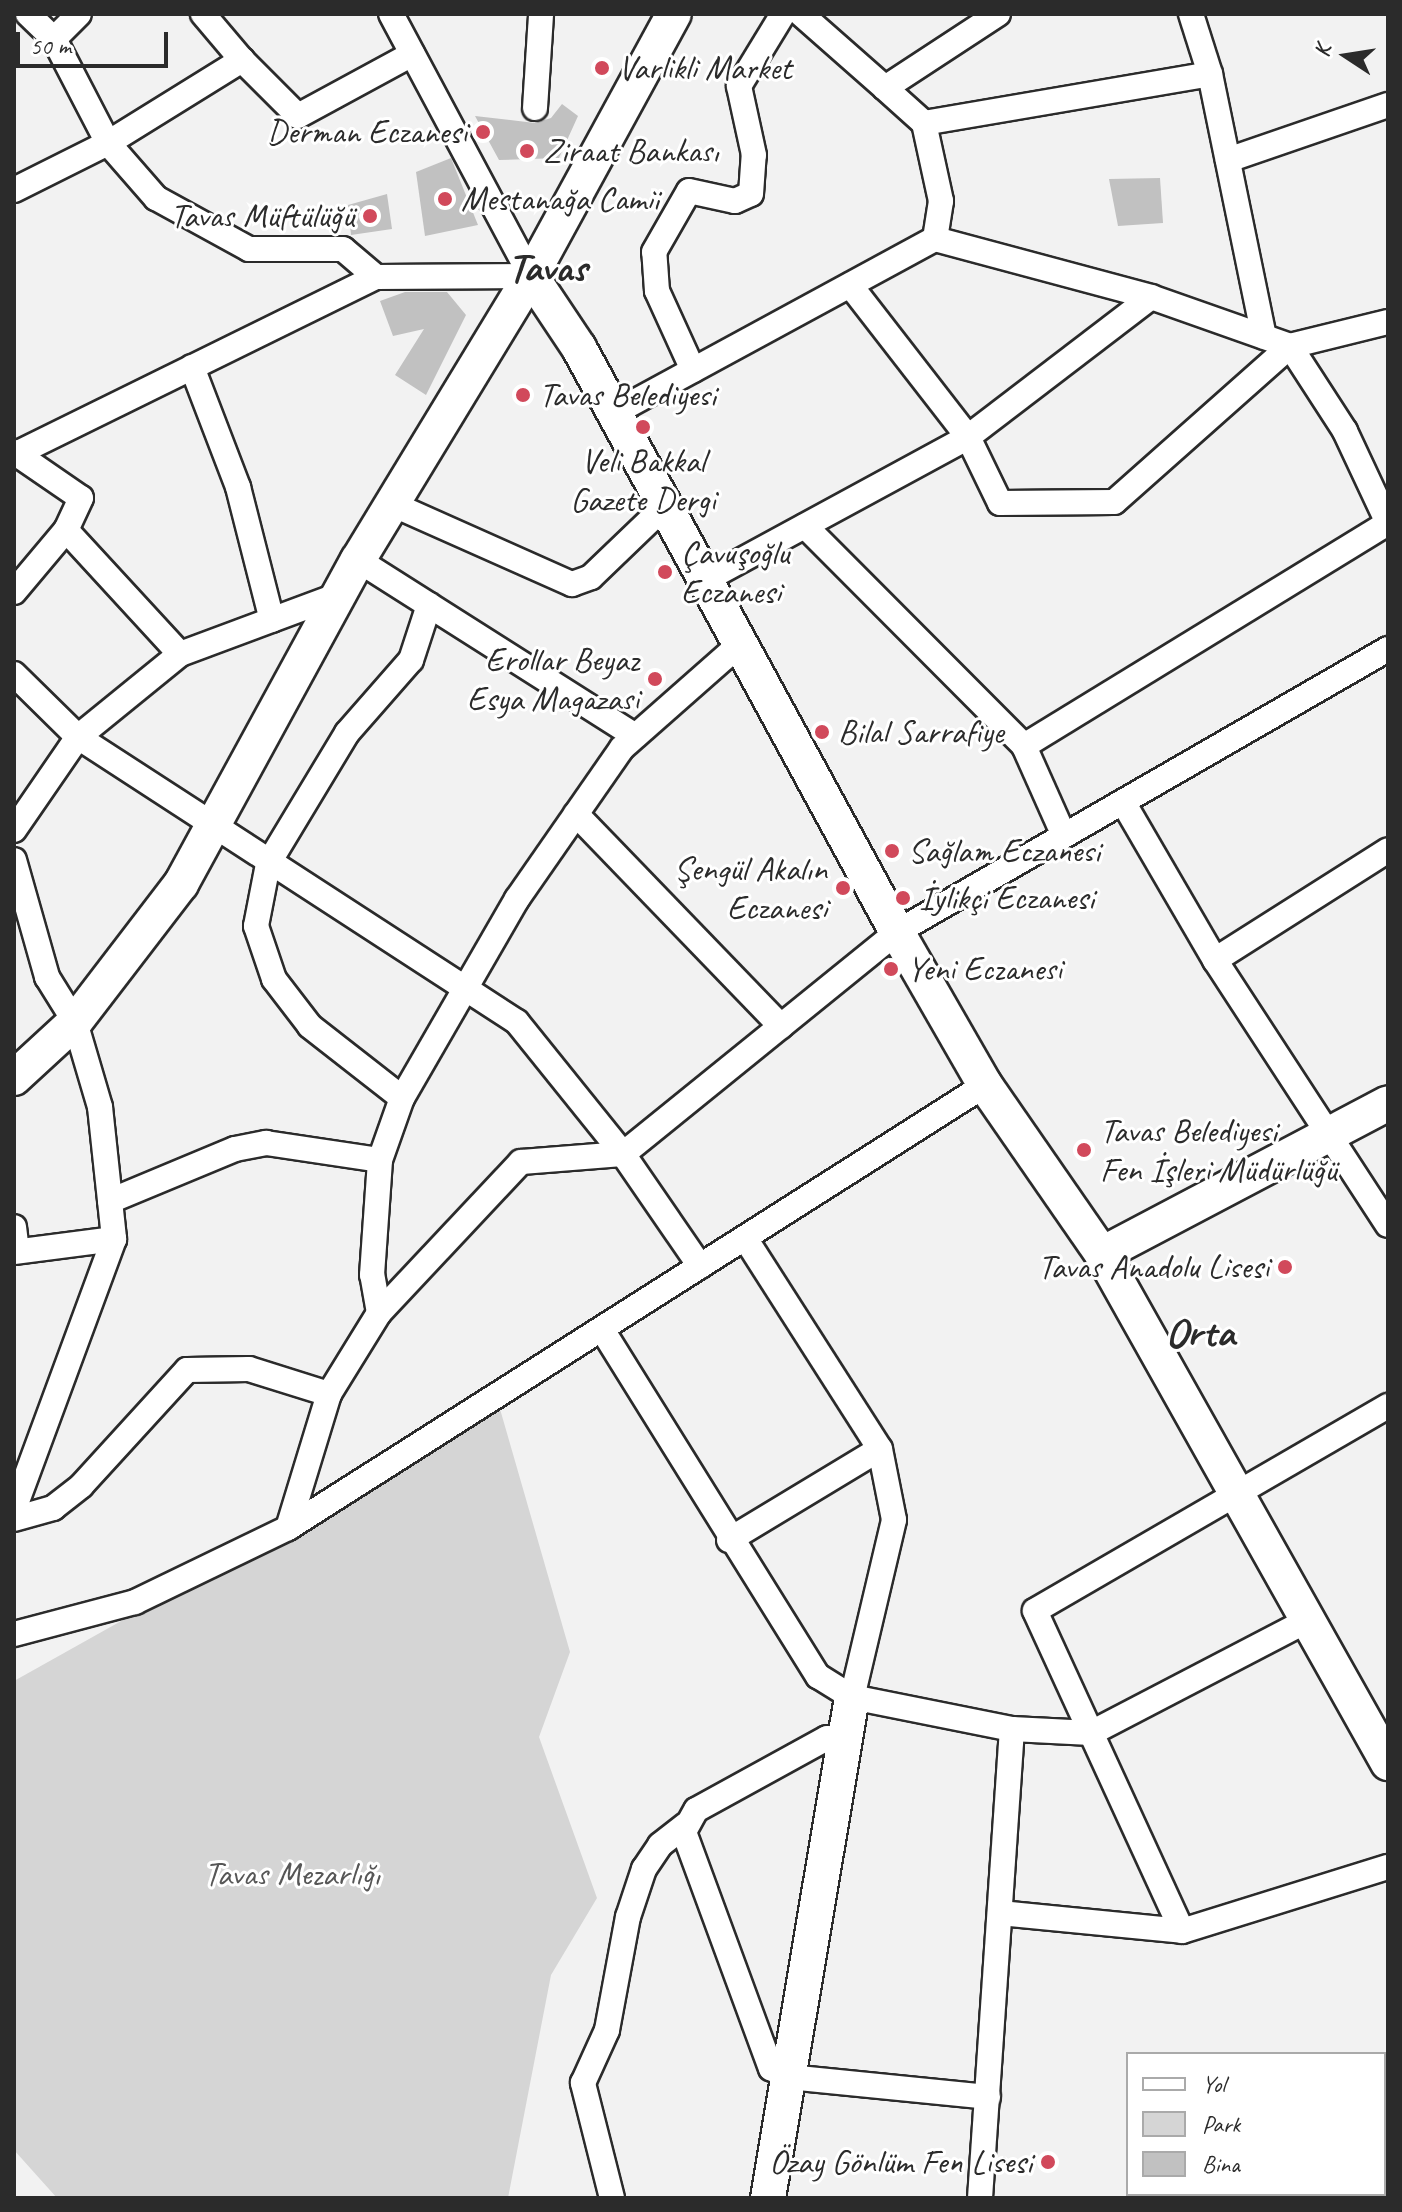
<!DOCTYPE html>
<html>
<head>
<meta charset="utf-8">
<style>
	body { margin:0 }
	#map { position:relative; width:1402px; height:2212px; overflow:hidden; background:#f2f2f2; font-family:Caveat,sans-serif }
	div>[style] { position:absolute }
	.green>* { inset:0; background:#d5d5d5 }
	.building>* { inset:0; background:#c1c1c1 }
	.roads { filter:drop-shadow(2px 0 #2b2b2b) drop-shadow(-2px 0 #2b2b2b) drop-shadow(0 2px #2b2b2b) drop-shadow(0 -2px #2b2b2b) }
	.street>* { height:24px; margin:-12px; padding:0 12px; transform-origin:12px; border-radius:12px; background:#fff }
	.secondary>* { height:34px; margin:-17px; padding:0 17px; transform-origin:17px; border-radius:17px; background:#fff }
	.dots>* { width:22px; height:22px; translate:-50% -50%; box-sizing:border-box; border:4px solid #fff; border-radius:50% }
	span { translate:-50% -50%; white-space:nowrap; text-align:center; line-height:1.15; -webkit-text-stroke:6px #fff; paint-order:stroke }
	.poi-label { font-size:34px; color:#2b2b2b }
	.left { translate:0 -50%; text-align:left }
	.right { translate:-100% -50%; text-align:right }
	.park-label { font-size:34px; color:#565656 }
	.district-label { font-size:42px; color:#2b2b2b; font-weight:700 }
	.frame { position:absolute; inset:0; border:16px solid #2b2b2b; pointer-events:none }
	.legend { position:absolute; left:1126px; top:2052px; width:260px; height:144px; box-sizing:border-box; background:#fff; border:2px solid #aaa; margin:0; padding:10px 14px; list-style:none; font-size:24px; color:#2b2b2b }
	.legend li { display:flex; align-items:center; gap:16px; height:40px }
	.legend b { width:40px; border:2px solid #aaa }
	.north { position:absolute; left:1306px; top:16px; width:80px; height:80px; -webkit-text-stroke:6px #fff; paint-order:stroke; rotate:282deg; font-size:22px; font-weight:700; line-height:32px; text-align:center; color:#2b2b2b }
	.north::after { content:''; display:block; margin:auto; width:28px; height:36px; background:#2b2b2b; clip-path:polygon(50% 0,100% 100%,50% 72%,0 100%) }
	.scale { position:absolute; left:16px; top:32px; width:152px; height:36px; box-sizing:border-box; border:4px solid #2b2b2b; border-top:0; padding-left:10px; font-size:24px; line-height:28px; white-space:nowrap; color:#2b2b2b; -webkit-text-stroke:6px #fff; paint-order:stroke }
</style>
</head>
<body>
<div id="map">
	<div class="green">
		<div style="clip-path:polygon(500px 1409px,570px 1652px,539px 1737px,597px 1898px,551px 1975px,508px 2198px,57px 2198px,14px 2150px,14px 1681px)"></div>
	</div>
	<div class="building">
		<div style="clip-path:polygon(562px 104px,578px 116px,559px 158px,499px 160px,475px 116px,535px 123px,551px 118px)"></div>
		<div style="clip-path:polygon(451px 158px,478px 225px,425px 236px,416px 172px)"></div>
		<div style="clip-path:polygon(1160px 178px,1163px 223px,1118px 226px,1109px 179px)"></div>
		<div style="clip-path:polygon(387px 194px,392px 229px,351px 235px,348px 205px)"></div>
		<div style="clip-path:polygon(405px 292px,447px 292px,466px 315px,426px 395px,395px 375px,424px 329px,393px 336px,380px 301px)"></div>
	</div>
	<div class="roads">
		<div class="street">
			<div style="left:28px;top:14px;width:36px;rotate:44deg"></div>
			<div style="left:203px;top:14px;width:60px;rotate:49.7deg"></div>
			<div style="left:801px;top:14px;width:112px;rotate:41.4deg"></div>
			<div style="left:885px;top:88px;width:135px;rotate:-33.2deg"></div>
			<div style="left:1191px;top:14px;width:63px;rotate:72.4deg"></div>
			<div style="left:885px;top:88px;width:52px;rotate:41.9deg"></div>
			<div style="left:924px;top:123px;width:80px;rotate:77.7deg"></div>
			<div style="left:941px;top:201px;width:38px;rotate:99deg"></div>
			<div style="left:935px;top:239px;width:224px;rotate:15deg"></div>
			<div style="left:535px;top:108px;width:94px;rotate:-86.3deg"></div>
			<div style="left:924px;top:123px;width:290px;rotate:-9.7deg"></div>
			<div style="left:1210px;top:74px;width:268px;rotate:78.4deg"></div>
			<div style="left:1228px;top:160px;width:169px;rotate:-19deg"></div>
			<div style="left:14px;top:190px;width:105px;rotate:-26.6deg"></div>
			<div style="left:108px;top:143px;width:117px;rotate:-117.4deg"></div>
			<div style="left:54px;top:39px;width:35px;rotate:-45deg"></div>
			<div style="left:376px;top:277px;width:43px;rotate:-139.7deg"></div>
			<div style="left:343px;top:249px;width:94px;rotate:180deg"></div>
			<div style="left:249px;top:249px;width:106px;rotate:-151.3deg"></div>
			<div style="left:156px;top:198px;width:73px;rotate:-131.1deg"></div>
			<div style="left:108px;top:143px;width:158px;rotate:-31.8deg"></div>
			<div style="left:242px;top:60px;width:79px;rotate:45deg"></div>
			<div style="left:298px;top:116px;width:130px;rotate:-28.5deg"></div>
			<div style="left:192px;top:367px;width:129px;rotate:69deg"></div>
			<div style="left:238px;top:487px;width:137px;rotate:75.7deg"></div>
			<div style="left:693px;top:370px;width:87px;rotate:-114.5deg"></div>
			<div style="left:657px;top:291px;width:39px;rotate:-94deg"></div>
			<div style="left:654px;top:252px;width:70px;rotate:-60.2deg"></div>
			<div style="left:689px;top:191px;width:47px;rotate:12.3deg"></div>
			<div style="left:735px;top:201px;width:17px;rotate:-24deg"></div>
			<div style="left:751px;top:194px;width:39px;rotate:-86deg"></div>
			<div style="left:754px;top:155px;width:71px;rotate:-102.3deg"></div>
			<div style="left:739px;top:86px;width:84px;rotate:-58.6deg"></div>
			<div style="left:614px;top:413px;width:365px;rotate:-28.5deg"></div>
			<div style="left:14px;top:452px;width:81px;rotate:34.5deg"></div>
			<div style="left:81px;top:498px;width:35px;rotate:115deg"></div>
			<div style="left:66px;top:530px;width:168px;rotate:47.4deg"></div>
			<div style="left:14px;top:455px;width:403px;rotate:-26.2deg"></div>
			<div style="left:376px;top:277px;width:155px;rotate:-0.4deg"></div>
			<div style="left:531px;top:276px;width:297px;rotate:-118.1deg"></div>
			<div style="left:392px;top:504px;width:197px;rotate:24deg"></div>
			<div style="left:572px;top:584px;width:20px;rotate:-20deg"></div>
			<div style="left:591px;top:577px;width:103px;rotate:-43.8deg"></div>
			<div style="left:805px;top:526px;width:310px;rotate:45.1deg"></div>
			<div style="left:1024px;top:746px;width:98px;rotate:66deg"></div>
			<div style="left:358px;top:560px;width:328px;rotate:32.4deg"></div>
			<div style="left:705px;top:580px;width:299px;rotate:-28.5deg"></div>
			<div style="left:968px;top:437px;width:230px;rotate:-37.4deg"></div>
			<div style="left:1151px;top:297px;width:147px;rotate:19.4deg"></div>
			<div style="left:1290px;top:346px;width:235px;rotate:138.4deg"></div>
			<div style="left:1114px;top:502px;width:114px;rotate:179.5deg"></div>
			<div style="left:1000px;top:503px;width:73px;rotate:-115.9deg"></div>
			<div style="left:968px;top:437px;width:192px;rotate:-127.8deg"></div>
			<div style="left:14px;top:592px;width:81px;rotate:-50deg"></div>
			<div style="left:14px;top:674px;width:90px;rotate:44.5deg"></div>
			<div style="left:78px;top:737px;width:523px;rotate:32.99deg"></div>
			<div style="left:517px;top:1022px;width:169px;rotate:51.2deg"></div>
			<div style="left:623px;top:1154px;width:136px;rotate:55.5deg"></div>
			<div style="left:1024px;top:746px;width:427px;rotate:-31.5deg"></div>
			<div style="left:1388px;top:523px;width:102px;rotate:-115.1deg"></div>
			<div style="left:1345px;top:431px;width:101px;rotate:-122.9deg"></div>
			<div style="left:1290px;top:346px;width:101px;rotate:-13.8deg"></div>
			<div style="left:1123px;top:802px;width:183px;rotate:59.8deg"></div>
			<div style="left:1215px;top:960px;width:316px;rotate:56.9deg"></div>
			<div style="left:576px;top:814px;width:295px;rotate:46deg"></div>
			<div style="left:14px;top:830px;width:113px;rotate:-55.5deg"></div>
			<div style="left:78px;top:737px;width:132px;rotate:-39.1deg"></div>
			<div style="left:180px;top:654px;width:170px;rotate:-20.4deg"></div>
			<div style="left:14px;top:860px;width:122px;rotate:74.2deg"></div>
			<div style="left:47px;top:977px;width:53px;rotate:58.1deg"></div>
			<div style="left:75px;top:1022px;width:89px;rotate:73.6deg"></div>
			<div style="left:100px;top:1107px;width:133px;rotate:83.9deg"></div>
			<div style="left:114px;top:1239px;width:289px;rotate:110.3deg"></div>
			<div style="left:1215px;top:960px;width:205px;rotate:-32.4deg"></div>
			<div style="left:402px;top:1098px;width:117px;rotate:-142deg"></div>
			<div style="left:310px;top:1026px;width:59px;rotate:-127.5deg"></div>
			<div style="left:274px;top:979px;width:56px;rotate:-108.8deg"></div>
			<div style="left:256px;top:926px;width:63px;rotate:-79deg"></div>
			<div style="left:268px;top:864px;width:153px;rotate:-58.9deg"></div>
			<div style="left:347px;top:733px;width:97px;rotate:-48.8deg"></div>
			<div style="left:411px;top:660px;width:58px;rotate:-71.9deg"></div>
			<div style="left:110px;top:1201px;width:135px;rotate:-22.6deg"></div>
			<div style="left:235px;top:1149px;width:32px;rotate:-11deg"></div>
			<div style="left:266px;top:1143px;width:115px;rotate:8.5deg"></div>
			<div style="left:14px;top:1227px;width:24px;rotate:83deg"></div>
			<div style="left:745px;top:1238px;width:250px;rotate:57.4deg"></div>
			<div style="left:880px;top:1449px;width:72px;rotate:78.8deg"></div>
			<div style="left:894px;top:1520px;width:182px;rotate:103.3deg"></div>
			<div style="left:14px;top:1252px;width:101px;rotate:-7.4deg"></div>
			<div style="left:379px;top:1313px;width:39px;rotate:-100deg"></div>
			<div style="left:372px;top:1275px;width:115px;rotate:-86deg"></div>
			<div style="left:380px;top:1160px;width:66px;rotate:-70.5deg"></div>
			<div style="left:402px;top:1098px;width:230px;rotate:-60deg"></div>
			<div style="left:517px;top:899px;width:184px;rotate:-55.2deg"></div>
			<div style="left:622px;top:748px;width:157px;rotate:-41.4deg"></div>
			<div style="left:603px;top:1331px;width:407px;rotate:58.1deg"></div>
			<div style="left:818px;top:1676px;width:40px;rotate:32deg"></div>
			<div style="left:852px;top:1697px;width:163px;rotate:11.3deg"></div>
			<div style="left:1012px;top:1729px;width:79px;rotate:2.9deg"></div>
			<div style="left:1091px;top:1733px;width:245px;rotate:-27.5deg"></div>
			<div style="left:1388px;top:1406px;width:408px;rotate:149.9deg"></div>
			<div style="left:1035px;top:1611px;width:352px;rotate:65.3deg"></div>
			<div style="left:1182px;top:1931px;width:216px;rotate:-17.3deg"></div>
			<div style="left:14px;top:1519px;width:41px;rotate:-15.8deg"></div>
			<div style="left:53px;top:1508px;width:36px;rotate:-38deg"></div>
			<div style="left:81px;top:1486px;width:157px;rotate:-47.6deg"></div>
			<div style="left:187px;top:1370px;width:62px;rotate:-0.9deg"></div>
			<div style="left:249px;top:1369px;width:84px;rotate:17.4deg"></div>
			<div style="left:288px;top:1528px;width:140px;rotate:-73deg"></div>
			<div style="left:329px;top:1394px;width:95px;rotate:-58.3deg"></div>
			<div style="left:379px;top:1313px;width:207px;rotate:-46.8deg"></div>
			<div style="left:521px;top:1162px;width:102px;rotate:-4.5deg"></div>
			<div style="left:623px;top:1154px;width:353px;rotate:-39deg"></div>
			<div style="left:897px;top:932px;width:567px;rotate:-29.96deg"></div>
			<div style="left:729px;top:1540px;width:176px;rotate:-31.1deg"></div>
			<div style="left:14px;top:1634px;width:125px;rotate:-14.8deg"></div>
			<div style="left:135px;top:1602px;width:170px;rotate:-25.8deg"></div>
			<div style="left:288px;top:1528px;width:826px;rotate:-32.44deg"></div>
			<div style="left:844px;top:1740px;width:17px;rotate:-173deg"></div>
			<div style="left:827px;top:1738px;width:149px;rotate:151.2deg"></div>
			<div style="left:696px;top:1810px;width:25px;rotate:119deg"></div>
			<div style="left:684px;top:1832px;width:252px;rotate:69.8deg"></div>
			<div style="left:771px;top:2068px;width:19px;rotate:28deg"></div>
			<div style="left:788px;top:2077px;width:201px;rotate:5.7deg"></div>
			<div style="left:1000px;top:1913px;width:183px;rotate:5.6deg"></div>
			<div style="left:612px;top:2198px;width:119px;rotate:-104.2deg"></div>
			<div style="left:583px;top:2083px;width:58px;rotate:-65.6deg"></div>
			<div style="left:607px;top:2030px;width:115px;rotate:-79.5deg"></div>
			<div style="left:628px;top:1917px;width:51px;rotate:-71.6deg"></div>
			<div style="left:644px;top:1869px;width:29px;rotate:-56deg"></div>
			<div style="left:660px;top:1845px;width:33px;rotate:-38deg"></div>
			<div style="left:980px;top:2198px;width:470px;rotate:-86.1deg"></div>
		</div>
		<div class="secondary">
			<div style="left:531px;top:276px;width:87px;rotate:56.3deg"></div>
			<div style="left:579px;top:348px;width:665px;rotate:61.43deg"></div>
			<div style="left:897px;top:932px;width:177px;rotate:60.1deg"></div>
			<div style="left:985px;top:1085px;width:206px;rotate:55.3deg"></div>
			<div style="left:1102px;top:1254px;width:584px;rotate:60.67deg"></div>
			<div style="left:14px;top:1078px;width:83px;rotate:-42.6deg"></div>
			<div style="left:75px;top:1022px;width:174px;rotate:-52.5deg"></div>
			<div style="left:181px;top:884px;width:369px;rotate:-61.4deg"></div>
			<div style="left:358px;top:560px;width:333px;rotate:-58.7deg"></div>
			<div style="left:531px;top:276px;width:298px;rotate:-61.4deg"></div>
			<div style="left:1102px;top:1254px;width:323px;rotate:-27.8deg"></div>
			<div style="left:768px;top:2198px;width:508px;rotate:-80.48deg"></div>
		</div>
	</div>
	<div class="dots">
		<div style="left:602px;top:68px;background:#d1495b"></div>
		<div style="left:483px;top:132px;background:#d1495b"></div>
		<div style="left:527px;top:151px;background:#d1495b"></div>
		<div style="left:445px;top:199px;background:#d1495b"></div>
		<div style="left:370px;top:216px;background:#d1495b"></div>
		<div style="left:523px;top:395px;background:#d1495b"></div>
		<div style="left:643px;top:427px;background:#d1495b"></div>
		<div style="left:665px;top:572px;background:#d1495b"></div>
		<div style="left:655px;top:679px;background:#d1495b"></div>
		<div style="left:822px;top:732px;background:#d1495b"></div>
		<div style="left:892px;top:851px;background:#d1495b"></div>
		<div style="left:843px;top:888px;background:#d1495b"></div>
		<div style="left:903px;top:898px;background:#d1495b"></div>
		<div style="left:891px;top:969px;background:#d1495b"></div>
		<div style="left:1084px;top:1150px;background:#d1495b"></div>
		<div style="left:1285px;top:1267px;background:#d1495b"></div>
		<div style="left:1048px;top:2162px;background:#d1495b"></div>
	</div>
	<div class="poi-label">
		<span class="left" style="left:618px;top:68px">Varlikli Market</span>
		<span class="right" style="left:467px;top:132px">Derman Eczanesi</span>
		<span class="left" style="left:543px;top:151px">Ziraat Bankası</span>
		<span class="left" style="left:461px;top:199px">Mestanağa Camii</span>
		<span class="right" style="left:354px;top:216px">Tavas Müftülüğü</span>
		<span class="left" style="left:539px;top:395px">Tavas Belediyesi</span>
		<span style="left:643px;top:480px">Veli Bakkal<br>Gazete Dergi</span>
		<span class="left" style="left:681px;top:572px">Çavuşoğlu<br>Eczanesi</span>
		<span class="right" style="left:639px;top:679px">Erollar Beyaz<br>Esya Magazasi</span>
		<span class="left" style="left:838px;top:732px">Bilal Sarrafiye</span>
		<span class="left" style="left:908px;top:851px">Sağlam Eczanesi</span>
		<span class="right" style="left:827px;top:888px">Şengül Akalın<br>Eczanesi</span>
		<span class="left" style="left:919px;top:898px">İylikçi Eczanesi</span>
		<span class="left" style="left:907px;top:969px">Yeni Eczanesi</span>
		<span class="left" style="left:1100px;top:1150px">Tavas Belediyesi<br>Fen İşleri Müdürlüğü</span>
		<span class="right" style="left:1269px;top:1267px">Tavas Anadolu Lisesi</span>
		<span class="right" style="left:1032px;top:2162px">Özay Gönlüm Fen Lisesi</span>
	</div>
	<div class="park-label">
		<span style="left:292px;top:1874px">Tavas Mezarlığı</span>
	</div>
	<div class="district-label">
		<span style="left:547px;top:268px">Tavas</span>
		<span style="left:1200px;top:1333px">Orta</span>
	</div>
	<div class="frame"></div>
	<ul class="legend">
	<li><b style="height:10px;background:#fff"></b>Yol</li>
	<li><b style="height:22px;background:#d5d5d5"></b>Park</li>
	<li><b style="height:22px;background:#c1c1c1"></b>Bina</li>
	</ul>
	<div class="north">K</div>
	<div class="scale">50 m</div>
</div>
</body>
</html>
